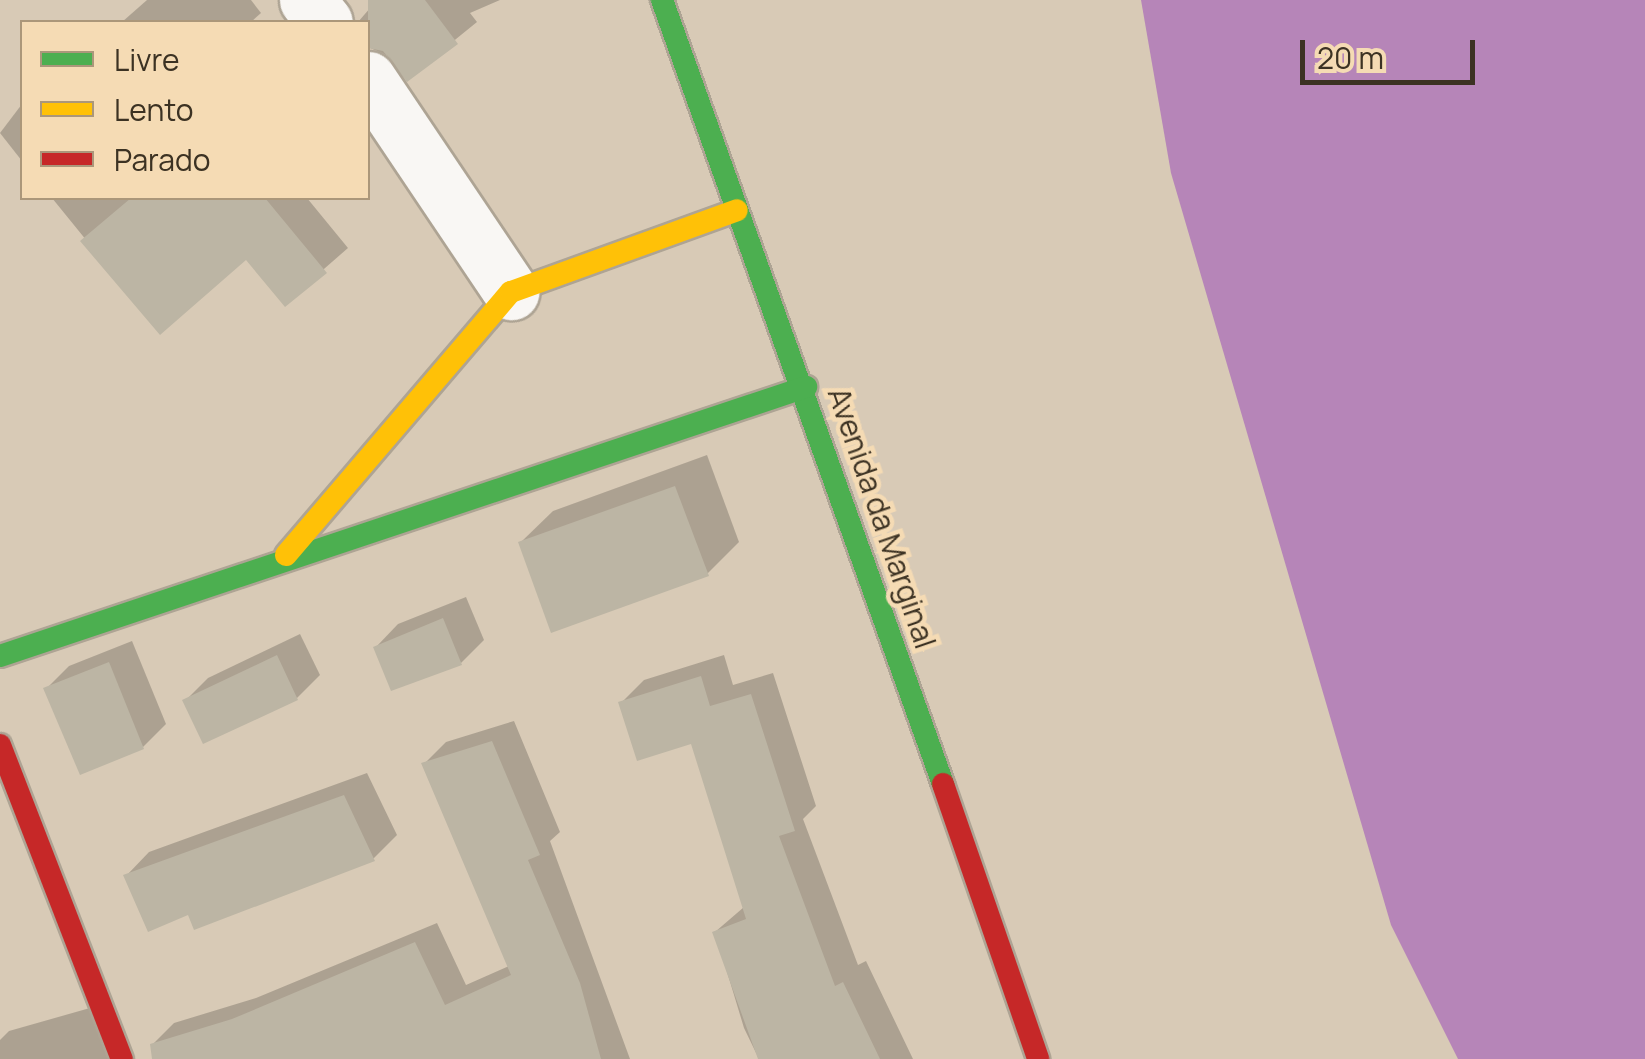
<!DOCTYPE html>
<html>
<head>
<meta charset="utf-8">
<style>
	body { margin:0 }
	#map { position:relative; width:1645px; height:1059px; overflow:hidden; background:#d8cab6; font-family:Manrope,sans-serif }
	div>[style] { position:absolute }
	.water>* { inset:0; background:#b685b8 }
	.shadow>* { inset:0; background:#0003 }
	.building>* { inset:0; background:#bcb5a4 }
	.roads { filter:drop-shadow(2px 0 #aea494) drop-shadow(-2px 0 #aea494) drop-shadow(0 2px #aea494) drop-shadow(0 -2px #aea494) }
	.street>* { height:55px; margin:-27.5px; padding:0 27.5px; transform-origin:27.5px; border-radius:27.5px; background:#f9f7f4 }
	.fast>* { height:22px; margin:-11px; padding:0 11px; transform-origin:11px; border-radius:11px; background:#4caf50 }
	.slow>* { height:22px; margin:-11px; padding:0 11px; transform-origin:11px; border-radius:11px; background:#ffc107 }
	.jam>* { height:22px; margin:-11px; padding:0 11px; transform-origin:11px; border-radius:11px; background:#c62828 }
	span { translate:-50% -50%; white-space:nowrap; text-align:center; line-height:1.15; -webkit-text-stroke:9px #f5dbb4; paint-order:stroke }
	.street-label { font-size:30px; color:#3c3223 }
	.legend { position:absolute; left:20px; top:20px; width:350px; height:180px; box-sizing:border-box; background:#f5dbb4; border:2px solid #ab977a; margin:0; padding:12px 18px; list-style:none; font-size:30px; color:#3c3223 }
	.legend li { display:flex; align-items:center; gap:20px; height:50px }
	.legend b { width:50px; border:2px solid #ab977a }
	.scale { position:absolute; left:1300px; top:40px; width:175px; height:45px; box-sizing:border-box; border:5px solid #3c3223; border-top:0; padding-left:12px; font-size:30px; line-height:35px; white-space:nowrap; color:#3c3223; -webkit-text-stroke:8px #f5dbb4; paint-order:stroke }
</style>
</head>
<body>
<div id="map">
	<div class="water">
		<div style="clip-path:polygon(1141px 0,1645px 0,1645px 1059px,1458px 1059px,1391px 925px,1171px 173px)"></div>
	</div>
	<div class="shadow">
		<div style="clip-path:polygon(147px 0,251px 0,261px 13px,251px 22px,122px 22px)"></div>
		<div style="clip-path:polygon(377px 0,500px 0,470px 13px,477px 22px,408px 78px,395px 59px,368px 47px,368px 22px,358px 22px)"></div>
		<div style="clip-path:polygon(22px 104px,22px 161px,0 133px)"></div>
		<div style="clip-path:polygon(52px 198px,307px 198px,348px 248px,285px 303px,246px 257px,160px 331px)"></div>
		<div style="clip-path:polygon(707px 455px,739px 542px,707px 574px,521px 542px,553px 511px)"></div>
		<div style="clip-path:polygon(466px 597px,484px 640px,461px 663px,376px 647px,398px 624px)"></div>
		<div style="clip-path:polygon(300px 634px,320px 675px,297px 698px,185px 701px,208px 678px)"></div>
		<div style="clip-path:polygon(132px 641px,166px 724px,143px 747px,46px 689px,69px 666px)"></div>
		<div style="clip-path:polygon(724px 655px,733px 685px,773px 673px,816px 806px,803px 819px,858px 965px,866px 961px,913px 1059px,759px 1059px,744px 1028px,715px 932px,744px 907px,693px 741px,621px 703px,644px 680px)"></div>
		<div style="clip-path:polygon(514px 721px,560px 832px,550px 841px,630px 1059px,154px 1059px,152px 1045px,174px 1023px,256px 998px,437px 923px,466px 985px,509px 966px,424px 764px,446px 742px)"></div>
		<div style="clip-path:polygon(367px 773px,397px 835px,374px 858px,195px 926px,189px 912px,126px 876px,149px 852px)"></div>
		<div style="clip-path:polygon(97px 1006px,122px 1059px,0 1059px,0 1040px,9px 1031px)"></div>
	</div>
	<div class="building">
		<div style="clip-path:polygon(368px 0,425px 0,458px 44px,407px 82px,383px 51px,368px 48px)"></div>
		<div style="clip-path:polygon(131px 198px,265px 198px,327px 273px,285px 307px,246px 260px,160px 335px,80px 241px)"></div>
		<div style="clip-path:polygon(675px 486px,709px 576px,551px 633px,518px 542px)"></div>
		<div style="clip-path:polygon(443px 618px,462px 665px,391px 691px,373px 647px)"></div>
		<div style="clip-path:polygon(277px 655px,298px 700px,203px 744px,182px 700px)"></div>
		<div style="clip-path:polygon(109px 662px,144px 749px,80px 775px,43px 688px)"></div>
		<div style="clip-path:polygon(701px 676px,710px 706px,751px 694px,795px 831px,779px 836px,835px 986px,843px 982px,880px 1059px,758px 1059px,712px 932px,746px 919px,691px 744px,637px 761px,618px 702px)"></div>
		<div style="clip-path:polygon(492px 741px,540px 855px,528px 860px,580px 983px,601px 1059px,152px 1059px,150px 1044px,232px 1019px,415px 942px,445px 1005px,511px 975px,421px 763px)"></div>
		<div style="clip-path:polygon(344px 795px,375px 861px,194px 930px,188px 915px,148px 932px,123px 875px)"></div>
	</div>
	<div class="roads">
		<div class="street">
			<div style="left:307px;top:0;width:28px;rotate:51deg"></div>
			<div style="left:368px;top:79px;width:257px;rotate:56.1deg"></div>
		</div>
		<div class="fast">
			<div style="left:662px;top:0;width:833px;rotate:70.28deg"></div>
			<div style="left:0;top:656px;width:850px;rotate:-18.46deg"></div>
		</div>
		<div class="slow">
			<div style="left:286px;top:555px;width:346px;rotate:-49.5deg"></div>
			<div style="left:511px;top:292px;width:240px;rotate:-19.9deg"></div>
		</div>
		<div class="jam">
			<div style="left:0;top:745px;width:337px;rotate:68.8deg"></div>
			<div style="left:943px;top:784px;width:291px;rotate:70.9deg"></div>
		</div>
	</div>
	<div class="street-label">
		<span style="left:882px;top:518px;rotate:71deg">Avenida da Marginal</span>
	</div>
	<ul class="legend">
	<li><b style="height:12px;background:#4caf50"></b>Livre</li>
	<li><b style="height:12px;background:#ffc107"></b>Lento</li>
	<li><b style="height:12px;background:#c62828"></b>Parado</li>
	</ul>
	<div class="scale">20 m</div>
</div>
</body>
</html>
